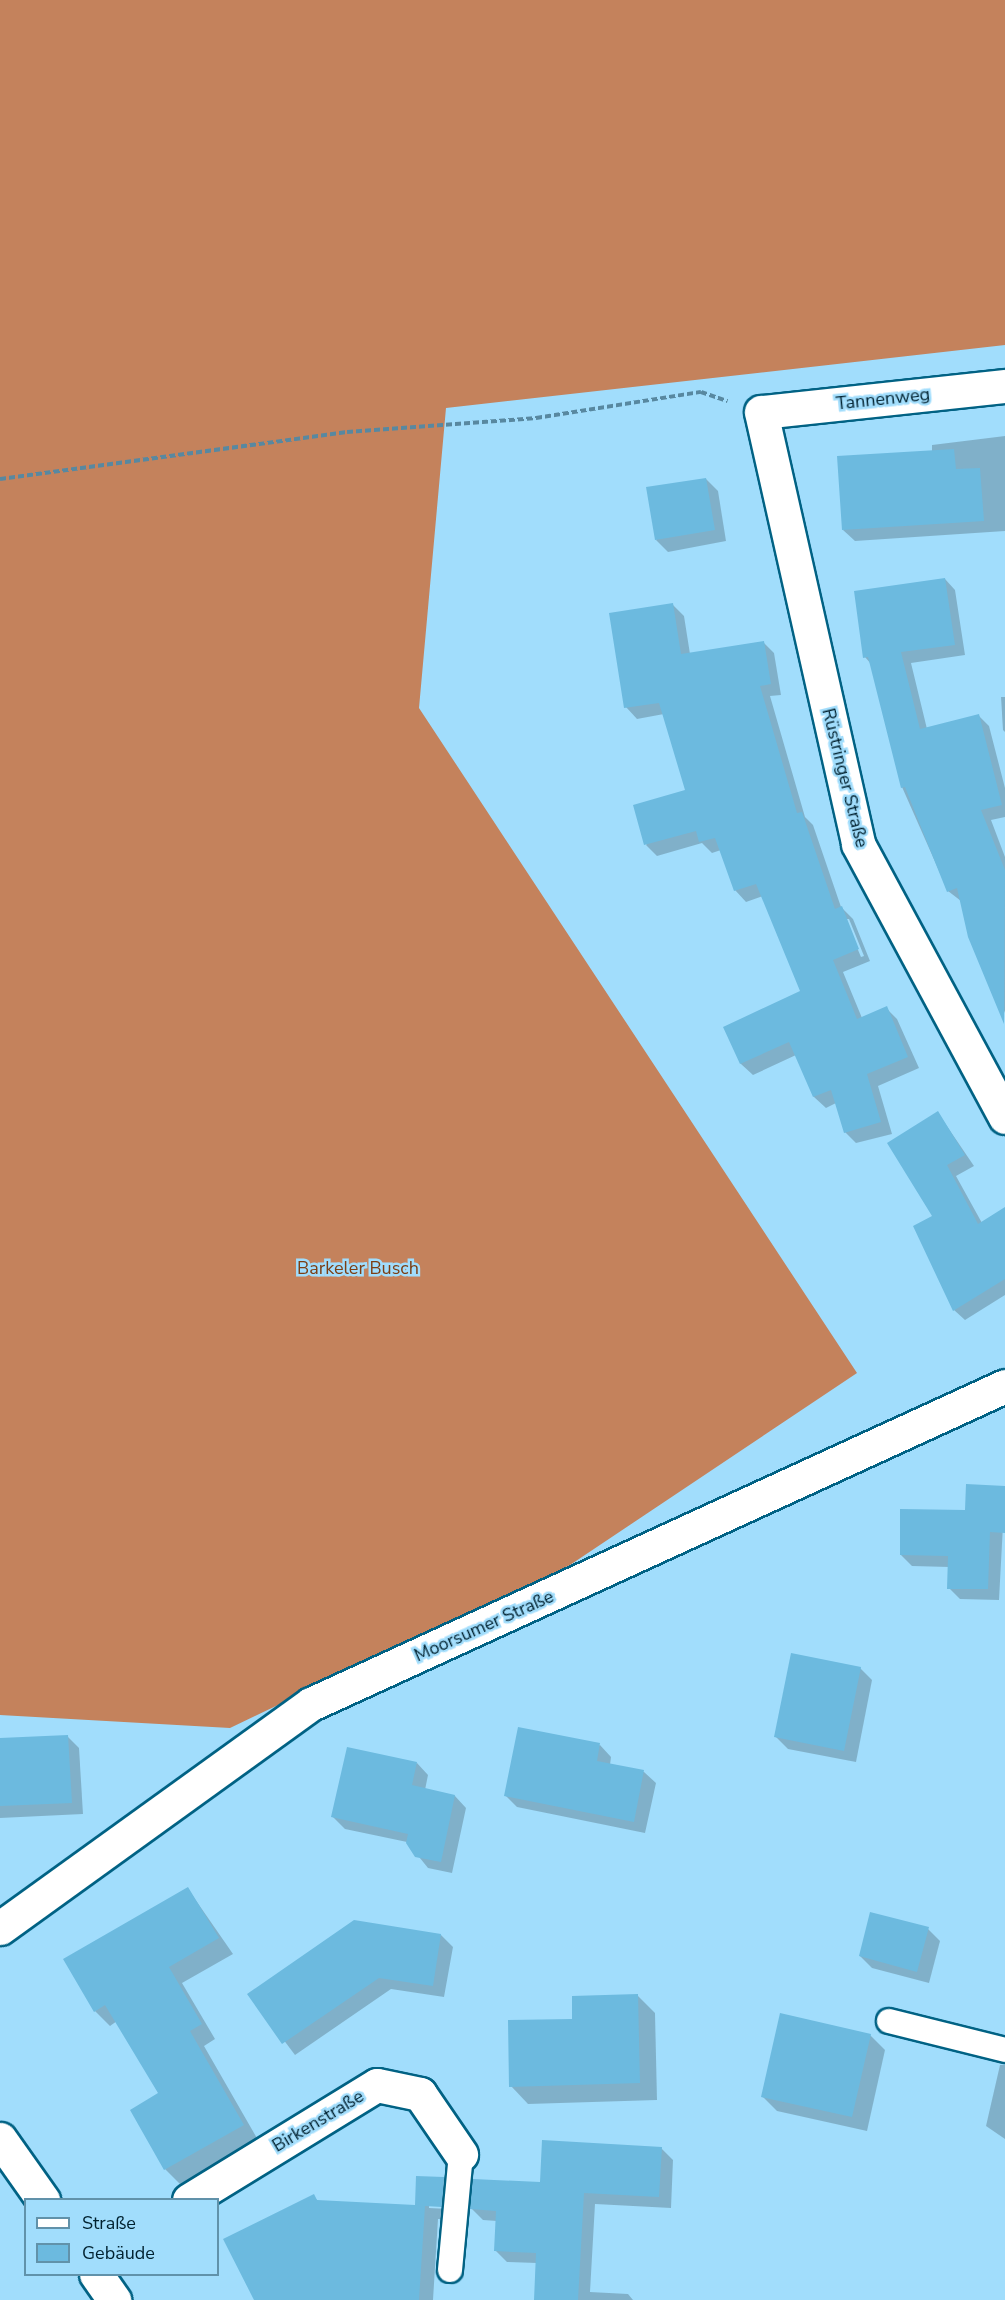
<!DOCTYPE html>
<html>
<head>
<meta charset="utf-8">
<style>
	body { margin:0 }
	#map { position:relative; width:1005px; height:2300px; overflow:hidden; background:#a1ddfc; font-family:"Nunito Sans",sans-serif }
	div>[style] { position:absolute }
	.forest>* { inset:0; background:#c4825c }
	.shadow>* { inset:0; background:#0003 }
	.building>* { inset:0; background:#6cbadf }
	.path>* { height:4px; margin-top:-2px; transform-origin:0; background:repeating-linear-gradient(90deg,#5888a0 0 6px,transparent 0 9px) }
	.roads { filter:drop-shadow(2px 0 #016284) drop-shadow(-2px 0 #016284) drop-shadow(0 2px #016284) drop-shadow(0 -2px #016284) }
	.service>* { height:24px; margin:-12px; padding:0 12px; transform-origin:12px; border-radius:12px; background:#fff }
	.minor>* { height:33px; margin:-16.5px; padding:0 16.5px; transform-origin:16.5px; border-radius:16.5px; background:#fff }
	span { translate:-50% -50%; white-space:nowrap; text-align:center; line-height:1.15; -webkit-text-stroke:5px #a1ddfc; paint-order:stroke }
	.street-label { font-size:18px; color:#00212f }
	.park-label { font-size:18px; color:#7c3e13 }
	.legend { position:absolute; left:24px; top:2198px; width:195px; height:78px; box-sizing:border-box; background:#a1ddfc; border:2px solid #6192aa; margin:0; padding:8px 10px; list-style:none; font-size:18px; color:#00212f }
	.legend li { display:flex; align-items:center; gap:12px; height:30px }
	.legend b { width:30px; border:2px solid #6192aa }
</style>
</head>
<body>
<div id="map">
	<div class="forest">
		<div style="clip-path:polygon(0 0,1005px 0,1005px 345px,446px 408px,419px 708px,857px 1373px,570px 1565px,230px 1728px,0 1715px)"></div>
	</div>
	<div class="shadow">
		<div style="clip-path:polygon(1005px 436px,1005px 531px,855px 541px,843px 530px,932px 452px,932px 445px)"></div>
		<div style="clip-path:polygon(706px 479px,718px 491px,726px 541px,668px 552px,656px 540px)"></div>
		<div style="clip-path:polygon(945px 579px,955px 590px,965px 655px,911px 663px,927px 729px,979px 716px,989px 726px,1005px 788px,1005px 817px,991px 820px,1005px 857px,1005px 1013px,961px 901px,948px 891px,902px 787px,871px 664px,865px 657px)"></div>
		<div style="clip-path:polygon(evenodd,672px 604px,684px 616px,690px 654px,763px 642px,774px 653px,781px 695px,770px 696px,805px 817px,813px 825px,841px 907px,853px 919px,870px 961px,843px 972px,862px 1018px,886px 1008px,897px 1019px,919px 1068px,878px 1086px,892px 1134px,856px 1143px,845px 1132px,836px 1103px,826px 1108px,814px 1097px,796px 1055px,753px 1075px,741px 1064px,725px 1028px,802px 992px,763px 896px,746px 902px,735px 890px,721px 850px,712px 853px,702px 843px,657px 856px,646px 845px,687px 791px,664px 714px,637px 719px,626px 707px,672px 604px,845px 919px,849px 919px,864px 956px,861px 957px,845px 919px)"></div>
		<div style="clip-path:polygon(1001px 697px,1005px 697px,1005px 732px,1003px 730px)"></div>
		<div style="clip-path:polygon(938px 1113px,974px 1166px,956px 1176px,982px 1223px,1005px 1218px,1005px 1295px,965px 1320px,954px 1310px,934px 1216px)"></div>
		<div style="clip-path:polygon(1005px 1488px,999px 1600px,960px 1599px,949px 1588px,949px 1567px,912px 1566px,901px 1555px)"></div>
		<div style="clip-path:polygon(860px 1668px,872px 1680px,856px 1762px,788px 1749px,776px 1737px)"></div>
		<div style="clip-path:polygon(67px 1736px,79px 1748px,83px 1814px,0 1818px,0 1740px)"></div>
		<div style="clip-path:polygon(600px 1745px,611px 1757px,610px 1765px,644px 1772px,656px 1783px,645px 1833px,517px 1807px,505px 1795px)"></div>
		<div style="clip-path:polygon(417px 1763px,428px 1775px,425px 1790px,455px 1796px,466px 1808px,452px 1873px,428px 1868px,407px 1842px,345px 1829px,333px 1817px)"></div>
		<div style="clip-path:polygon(188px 1889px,233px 1954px,182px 1983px,215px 2039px,204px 2046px,258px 2140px,180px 2184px,165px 2169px,160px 2094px,117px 2021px,110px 2026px,95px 2011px)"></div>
		<div style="clip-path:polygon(928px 1929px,940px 1941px,929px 1983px,872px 1968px,860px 1956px)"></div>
		<div style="clip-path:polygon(441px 1935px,453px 1947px,444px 1997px,391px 1989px,295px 2055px,249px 1994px)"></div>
		<div style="clip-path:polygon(637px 1995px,655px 2013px,657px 2100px,528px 2104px,511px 2086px,574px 2020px)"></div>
		<div style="clip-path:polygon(870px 2035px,885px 2050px,867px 2131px,777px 2111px,762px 2096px)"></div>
		<div style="clip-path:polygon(1000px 2065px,1005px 2065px,1005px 2139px,986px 2126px)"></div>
		<div style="clip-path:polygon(661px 2148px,673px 2160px,671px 2208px,595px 2204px,590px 2292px,628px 2294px,633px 2300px,535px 2300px,537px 2263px,507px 2262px,495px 2250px,497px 2221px,483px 2220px,472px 2209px)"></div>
		<div style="clip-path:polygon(evenodd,444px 2178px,458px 2192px,455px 2220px,438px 2219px,433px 2300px,255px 2300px,313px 2196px,319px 2202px,416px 2207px,444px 2178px,429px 2205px,449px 2206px,449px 2209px,429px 2208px,429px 2205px)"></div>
	</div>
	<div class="building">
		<div style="clip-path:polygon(954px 449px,956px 469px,980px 468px,984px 521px,842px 530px,837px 456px)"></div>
		<div style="clip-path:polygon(706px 478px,715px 530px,655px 540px,646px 487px)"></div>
		<div style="clip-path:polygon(945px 578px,955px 645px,901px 652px,920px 729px,979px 714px,1002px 805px,981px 810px,1005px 870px,1004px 1024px,968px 937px,957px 888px,947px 892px,905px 787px,901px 788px,868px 657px,863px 658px,854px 591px)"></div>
		<div style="clip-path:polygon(673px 603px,681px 654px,764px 641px,771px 684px,760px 686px,797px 813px,802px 812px,835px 909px,842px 906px,859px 949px,833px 960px,857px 1019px,887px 1006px,908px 1057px,867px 1074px,881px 1122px,844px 1133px,831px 1090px,813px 1097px,789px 1042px,740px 1064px,723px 1027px,800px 991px,756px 884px,734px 891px,715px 838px,699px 842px,696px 831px,644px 845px,633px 805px,685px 790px,659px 703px,624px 708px,609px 613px)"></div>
		<div style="clip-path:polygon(938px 1111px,965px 1155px,947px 1165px,978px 1224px,1005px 1207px,1005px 1279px,953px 1311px,913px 1226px,932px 1216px,887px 1143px)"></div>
		<div style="clip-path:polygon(966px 1484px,1005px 1486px,1005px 1533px,990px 1532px,988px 1589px,947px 1589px,948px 1556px,900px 1555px,900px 1509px,965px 1510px)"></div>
		<div style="clip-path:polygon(791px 1653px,861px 1667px,844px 1751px,774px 1737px)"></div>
		<div style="clip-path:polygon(518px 1727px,600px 1743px,597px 1761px,644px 1770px,634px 1822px,504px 1796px)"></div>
		<div style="clip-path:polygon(68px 1735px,72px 1803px,0 1806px,0 1738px)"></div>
		<div style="clip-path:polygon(347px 1747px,417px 1762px,412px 1785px,455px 1795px,441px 1862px,415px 1857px,406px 1843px,408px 1834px,331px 1817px)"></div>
		<div style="clip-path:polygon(188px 1887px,219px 1938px,169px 1967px,202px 2024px,190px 2031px,244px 2125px,164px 2170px,130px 2110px,158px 2093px,105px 2005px,94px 2012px,63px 1959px)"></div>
		<div style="clip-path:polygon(870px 1912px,929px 1927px,917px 1972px,859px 1956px)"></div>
		<div style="clip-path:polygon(354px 1920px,441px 1934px,433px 1986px,379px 1978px,282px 2044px,247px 1994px)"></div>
		<div style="clip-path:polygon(638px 1994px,640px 2083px,509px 2087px,508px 2020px,572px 2019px,572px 1996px)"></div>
		<div style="clip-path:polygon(780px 2013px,871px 2034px,852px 2117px,761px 2097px)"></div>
		<div style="clip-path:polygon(542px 2140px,662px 2147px,659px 2197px,584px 2193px,578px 2300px,534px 2300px,536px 2253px,494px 2251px,496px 2211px,470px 2209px,473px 2179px,540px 2182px)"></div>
		<div style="clip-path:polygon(416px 2176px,444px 2177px,442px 2207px,425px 2206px,419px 2300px,254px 2300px,223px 2239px,314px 2194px,317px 2200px,415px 2205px)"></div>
	</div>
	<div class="path">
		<div style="left:0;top:479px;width:350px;rotate:-7.7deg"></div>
		<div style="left:347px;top:432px;width:190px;rotate:-4.2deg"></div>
		<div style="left:536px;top:418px;width:167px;rotate:-9deg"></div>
		<div style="left:701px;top:392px;width:28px;rotate:19deg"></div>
	</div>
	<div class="roads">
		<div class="service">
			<div style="left:889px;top:2021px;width:120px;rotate:14deg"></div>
			<div style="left:450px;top:2270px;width:117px;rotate:-84.6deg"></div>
		</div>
		<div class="minor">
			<div style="left:1005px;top:386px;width:245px;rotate:173.9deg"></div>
			<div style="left:761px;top:412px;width:443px;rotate:77.3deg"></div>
			<div style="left:858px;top:844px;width:310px;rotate:61.7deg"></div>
			<div style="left:0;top:1928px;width:383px;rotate:-35.8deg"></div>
			<div style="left:311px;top:1704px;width:763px;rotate:-24.62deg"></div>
			<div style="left:0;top:2139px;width:75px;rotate:54.8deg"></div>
			<div style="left:189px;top:2200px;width:220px;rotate:-31.5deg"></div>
			<div style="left:377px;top:2085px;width:44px;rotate:11.8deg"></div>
			<div style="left:420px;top:2094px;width:73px;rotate:55.7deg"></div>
			<div style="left:96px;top:2274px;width:32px;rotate:55deg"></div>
		</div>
	</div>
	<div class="street-label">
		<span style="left:883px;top:399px;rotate:-6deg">Tannenweg</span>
		<span style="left:845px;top:778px;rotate:76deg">Rüstringer Straße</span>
		<span style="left:484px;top:1626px;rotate:-24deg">Moorsumer Straße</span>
		<span style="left:318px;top:2121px;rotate:-31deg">Birkenstraße</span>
	</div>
	<div class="park-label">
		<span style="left:358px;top:1268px">Barkeler Busch</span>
	</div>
	<ul class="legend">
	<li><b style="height:8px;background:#fff"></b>Straße</li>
	<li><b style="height:16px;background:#6cbadf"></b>Gebäude</li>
	</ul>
</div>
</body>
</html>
